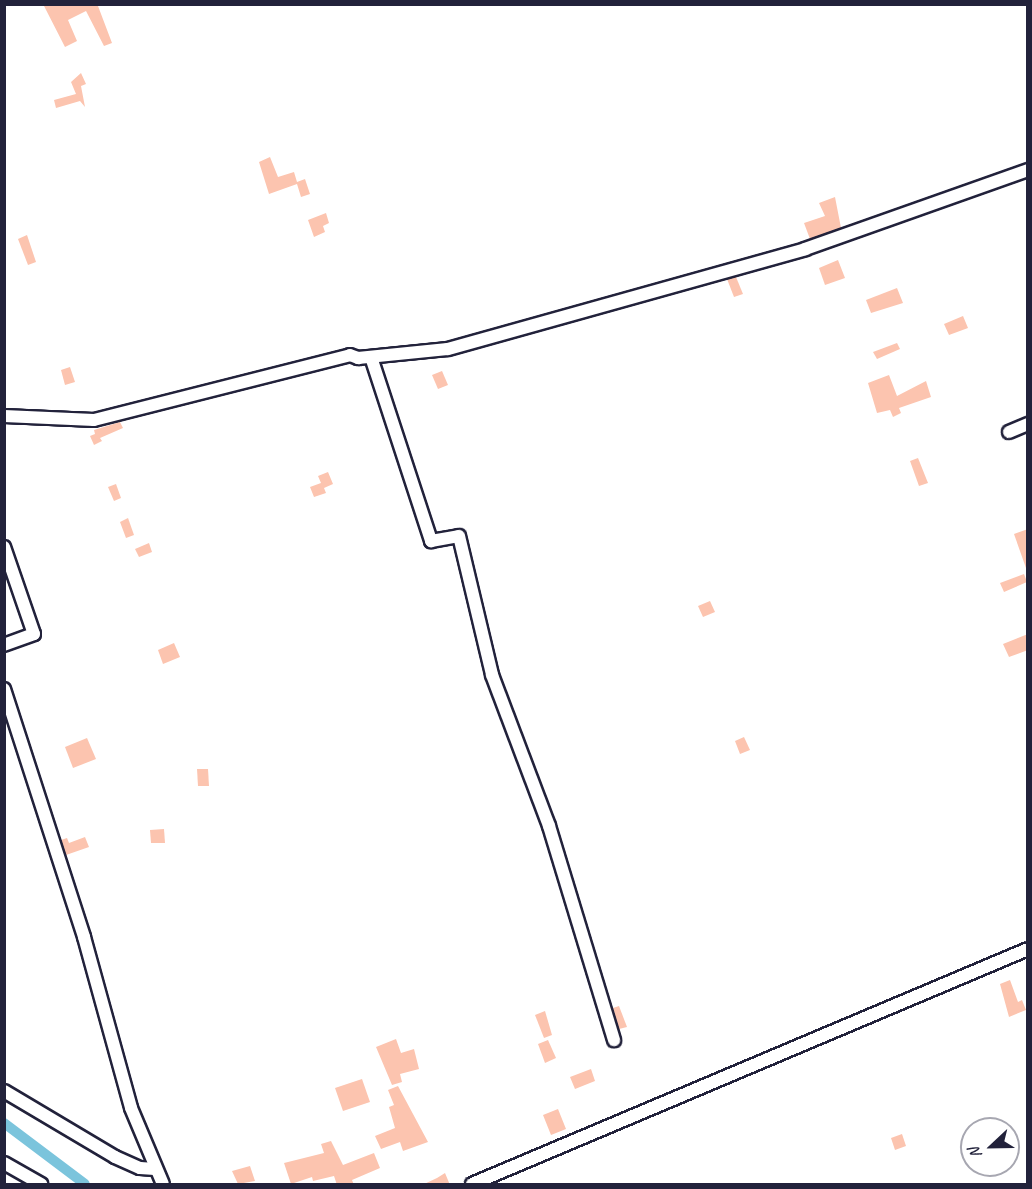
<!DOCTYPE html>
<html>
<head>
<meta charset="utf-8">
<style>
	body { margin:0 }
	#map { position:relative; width:1032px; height:1189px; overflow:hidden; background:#fff; font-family:Caveat,sans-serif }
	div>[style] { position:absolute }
	.canal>* { height:10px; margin:-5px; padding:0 5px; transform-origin:5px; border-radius:5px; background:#7bc4dc }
	.building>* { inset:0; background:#fcc4af }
	.roads { filter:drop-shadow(2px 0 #22223b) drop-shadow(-2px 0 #22223b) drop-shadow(0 2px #22223b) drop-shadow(0 -2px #22223b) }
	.minor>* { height:12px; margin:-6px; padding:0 6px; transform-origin:6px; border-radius:6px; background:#fff }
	span { translate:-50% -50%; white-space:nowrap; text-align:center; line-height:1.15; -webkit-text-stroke:4.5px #fff; paint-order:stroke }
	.frame { position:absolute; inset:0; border:6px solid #22223b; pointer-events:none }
	.north { position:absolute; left:960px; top:1117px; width:60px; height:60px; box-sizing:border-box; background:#fff; border:2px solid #a7a7b1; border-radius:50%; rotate:248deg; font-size:16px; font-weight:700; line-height:24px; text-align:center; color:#22223b }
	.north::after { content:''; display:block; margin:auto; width:21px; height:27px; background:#22223b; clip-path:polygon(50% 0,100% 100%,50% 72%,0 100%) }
</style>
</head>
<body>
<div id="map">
	<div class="canal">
		<div style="left:4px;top:1123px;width:101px;rotate:37deg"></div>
	</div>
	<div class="building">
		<div style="clip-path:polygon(43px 4px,101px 4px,98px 6px,112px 43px,104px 46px,86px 11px,68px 20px,77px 41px,65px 47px)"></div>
		<div style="clip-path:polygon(81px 73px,86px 84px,81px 86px,85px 107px,80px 101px,56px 108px,54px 100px,76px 94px,71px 82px)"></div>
		<div style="clip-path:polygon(270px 157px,278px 177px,294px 172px,297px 182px,305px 179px,310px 194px,301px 197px,297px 184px,269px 194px,259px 162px)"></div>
		<div style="clip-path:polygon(835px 197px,841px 228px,810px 239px,804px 223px,825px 216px,819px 203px)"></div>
		<div style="clip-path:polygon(326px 213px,329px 223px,323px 226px,325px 232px,314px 237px,308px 220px)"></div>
		<div style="clip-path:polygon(27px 235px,36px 262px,28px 265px,18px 239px)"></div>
		<div style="clip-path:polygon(838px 260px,845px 278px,825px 285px,819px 268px)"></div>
		<div style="clip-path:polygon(736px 277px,743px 294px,734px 297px,727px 279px)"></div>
		<div style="clip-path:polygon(897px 288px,903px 303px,871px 313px,866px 300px)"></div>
		<div style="clip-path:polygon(963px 316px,968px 328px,949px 335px,944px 324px)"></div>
		<div style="clip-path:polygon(897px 343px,900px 349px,877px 359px,873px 352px)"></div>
		<div style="clip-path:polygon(70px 367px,75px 382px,65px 385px,61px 370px)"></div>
		<div style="clip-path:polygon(442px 371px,448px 385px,438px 389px,432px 375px)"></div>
		<div style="clip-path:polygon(889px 375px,897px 396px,926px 381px,931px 397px,899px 408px,901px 413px,893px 417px,890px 410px,877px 413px,868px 383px)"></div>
		<div style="clip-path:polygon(120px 422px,123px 428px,100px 438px,102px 441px,94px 445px,90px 436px,95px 434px,94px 430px)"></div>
		<div style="clip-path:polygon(918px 458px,928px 483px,919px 486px,910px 461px)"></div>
		<div style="clip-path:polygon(328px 472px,333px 484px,324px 488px,326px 493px,314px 497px,310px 487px,321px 483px,318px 476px)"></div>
		<div style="clip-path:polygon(116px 484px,121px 498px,114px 501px,108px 487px)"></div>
		<div style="clip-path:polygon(128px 518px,134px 535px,126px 538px,120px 522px)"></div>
		<div style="clip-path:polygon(1028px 529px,1028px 568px,1026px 568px,1014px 534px)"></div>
		<div style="clip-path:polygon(149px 543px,152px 552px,139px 557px,135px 549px)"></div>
		<div style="clip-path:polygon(1024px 574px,1027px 582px,1004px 592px,1000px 583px)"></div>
		<div style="clip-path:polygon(710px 601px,715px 612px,703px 617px,698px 606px)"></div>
		<div style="clip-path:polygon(1028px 634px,1028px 650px,1009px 657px,1003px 644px)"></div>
		<div style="clip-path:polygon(174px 643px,180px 657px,163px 664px,158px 650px)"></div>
		<div style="clip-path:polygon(744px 737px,750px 750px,740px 754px,735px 741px)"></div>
		<div style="clip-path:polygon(87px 738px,96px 759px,73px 768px,65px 747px)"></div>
		<div style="clip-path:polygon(197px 769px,208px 769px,209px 786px,198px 786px)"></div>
		<div style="clip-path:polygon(164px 829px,165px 843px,151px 843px,150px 830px)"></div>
		<div style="clip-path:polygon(85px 837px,89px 847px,66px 855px,61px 840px,67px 838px,69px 843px)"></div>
		<div style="clip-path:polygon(1010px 980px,1018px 1002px,1022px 1000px,1026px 1010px,1009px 1017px,1000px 984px)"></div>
		<div style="clip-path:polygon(619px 1006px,627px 1027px,619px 1029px,613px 1008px)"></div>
		<div style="clip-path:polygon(545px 1011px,552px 1035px,544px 1038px,535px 1015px)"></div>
		<div style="clip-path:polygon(396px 1039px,401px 1053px,414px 1049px,419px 1069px,400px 1074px,402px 1082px,392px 1085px,376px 1047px)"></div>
		<div style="clip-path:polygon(548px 1040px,556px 1058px,545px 1063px,538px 1044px)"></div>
		<div style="clip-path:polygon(591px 1069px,595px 1081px,575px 1089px,570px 1077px)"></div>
		<div style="clip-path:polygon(362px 1079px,370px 1102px,343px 1111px,335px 1088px)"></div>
		<div style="clip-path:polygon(398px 1086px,428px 1142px,403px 1151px,400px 1142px,381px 1149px,375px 1136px,395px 1128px,389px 1107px,394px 1105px,388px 1090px)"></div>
		<div style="clip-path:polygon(558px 1109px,566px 1129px,551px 1135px,543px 1115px)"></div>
		<div style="clip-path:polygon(902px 1134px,906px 1146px,895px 1150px,891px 1138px)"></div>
		<div style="clip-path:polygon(331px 1141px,343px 1165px,374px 1153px,380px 1168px,352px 1180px,354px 1185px,337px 1185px,334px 1176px,313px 1181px,312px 1177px,291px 1184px,284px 1163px,324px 1153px,321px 1144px)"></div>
		<div style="clip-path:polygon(250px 1166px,255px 1181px,238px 1184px,232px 1171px)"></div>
		<div style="clip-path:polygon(445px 1173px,450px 1185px,422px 1185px,437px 1178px)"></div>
	</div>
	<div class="roads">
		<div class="minor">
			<div style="left:371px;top:357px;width:194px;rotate:71.9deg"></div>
			<div style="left:431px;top:541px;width:28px;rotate:-10deg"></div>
			<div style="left:459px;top:536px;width:143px;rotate:76.6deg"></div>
			<div style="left:492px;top:675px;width:161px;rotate:69.3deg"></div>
			<div style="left:549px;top:826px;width:224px;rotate:73.1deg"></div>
			<div style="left:4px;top:416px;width:90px;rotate:2.5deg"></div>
			<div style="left:94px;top:420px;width:264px;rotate:-14.2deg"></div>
			<div style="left:350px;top:355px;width:9px;rotate:21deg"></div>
			<div style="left:358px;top:358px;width:90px;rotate:-5.7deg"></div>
			<div style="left:448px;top:349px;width:371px;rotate:-15.6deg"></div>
			<div style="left:805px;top:249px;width:237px;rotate:-19.5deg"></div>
			<div style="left:1009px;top:432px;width:21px;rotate:-23deg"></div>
			<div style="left:4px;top:547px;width:92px;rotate:71deg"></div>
			<div style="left:34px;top:634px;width:32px;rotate:160deg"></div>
			<div style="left:4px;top:689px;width:261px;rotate:72.1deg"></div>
			<div style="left:84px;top:937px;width:177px;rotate:74.6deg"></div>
			<div style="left:131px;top:1108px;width:82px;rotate:67.2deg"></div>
			<div style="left:4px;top:1091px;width:129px;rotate:30.7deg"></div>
			<div style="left:115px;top:1157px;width:27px;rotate:24deg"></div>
			<div style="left:140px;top:1168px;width:15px;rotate:4deg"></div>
			<div style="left:4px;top:1163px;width:43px;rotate:29.6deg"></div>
			<div style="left:472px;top:1184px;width:604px;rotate:-22.91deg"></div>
		</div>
	</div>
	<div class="frame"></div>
	<div class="north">N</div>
</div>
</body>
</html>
